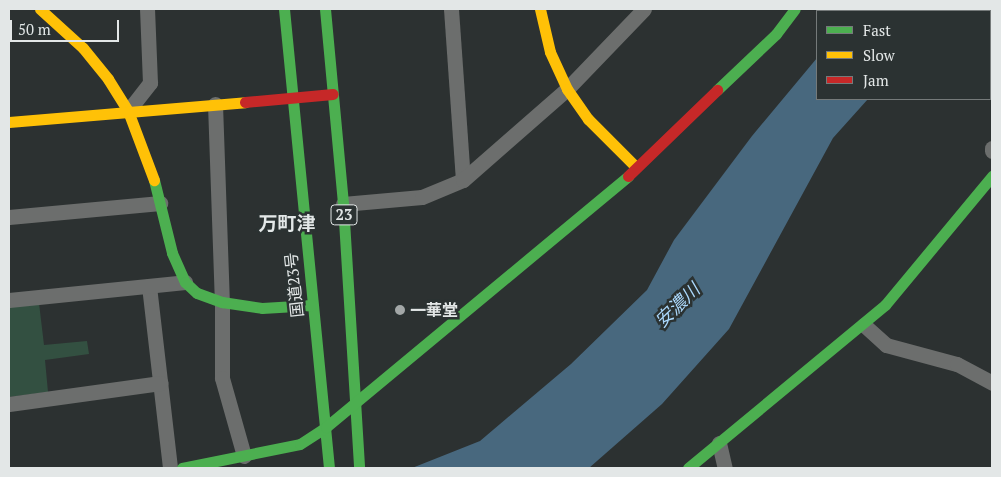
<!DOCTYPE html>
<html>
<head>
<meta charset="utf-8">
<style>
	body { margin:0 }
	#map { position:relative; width:1001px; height:477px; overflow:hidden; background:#2c3131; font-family:"PT Serif","Noto Sans JP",serif }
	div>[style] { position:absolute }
	.green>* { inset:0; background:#335041 }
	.water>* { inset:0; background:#48687e }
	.street>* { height:15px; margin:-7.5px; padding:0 7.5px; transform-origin:7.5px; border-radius:7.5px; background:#6c6e6d }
	.fast>* { height:11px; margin:-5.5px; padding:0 5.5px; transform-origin:5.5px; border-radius:5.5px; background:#4caf50 }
	.slow>* { height:11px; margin:-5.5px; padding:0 5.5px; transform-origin:5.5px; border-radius:5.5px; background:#ffc107 }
	.jam>* { height:11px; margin:-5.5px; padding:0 5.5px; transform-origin:5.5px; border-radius:5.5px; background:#c62828 }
	.dots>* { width:14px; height:14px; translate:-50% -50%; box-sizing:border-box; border:2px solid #2b3232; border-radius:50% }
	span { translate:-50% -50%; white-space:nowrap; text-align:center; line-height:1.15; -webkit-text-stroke:5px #2b3232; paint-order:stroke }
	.shield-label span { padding:1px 4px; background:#2b3232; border:1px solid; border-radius:4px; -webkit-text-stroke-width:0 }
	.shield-label { font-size:15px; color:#e3e7e7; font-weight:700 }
	.street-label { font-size:16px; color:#e3e7e7 }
	.poi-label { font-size:16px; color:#e3e7e7; font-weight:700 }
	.left { translate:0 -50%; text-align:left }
	.water-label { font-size:18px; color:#abd8fc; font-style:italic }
	.quarter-label { font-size:19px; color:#e3e7e7; font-weight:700 }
	.frame { position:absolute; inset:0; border:10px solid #e3e7e7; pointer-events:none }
	.legend { position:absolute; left:816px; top:10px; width:175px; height:90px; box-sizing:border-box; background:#2b3232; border:1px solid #757a7a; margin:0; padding:6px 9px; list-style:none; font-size:15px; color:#e3e7e7 }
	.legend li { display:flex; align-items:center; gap:10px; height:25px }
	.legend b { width:25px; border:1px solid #757a7a }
	.scale { position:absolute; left:10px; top:20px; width:109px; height:22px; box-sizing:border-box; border:2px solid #e3e7e7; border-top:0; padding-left:6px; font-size:15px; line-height:18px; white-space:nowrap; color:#e3e7e7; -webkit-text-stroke:4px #2b3232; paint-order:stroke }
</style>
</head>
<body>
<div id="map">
	<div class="green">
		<div style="clip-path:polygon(39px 303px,44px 345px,87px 341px,89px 354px,45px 360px,48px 392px,9px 397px,9px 306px)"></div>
	</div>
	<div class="water">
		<div style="clip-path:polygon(859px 9px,992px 9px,992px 72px,990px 72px,990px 11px,857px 11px)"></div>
		<div style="clip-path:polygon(817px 58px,817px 99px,868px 99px,833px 138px,729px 329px,662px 404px,589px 468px,412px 468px,480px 441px,571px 364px,647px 290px,674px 240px,752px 136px)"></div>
	</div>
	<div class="street">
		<div style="left:451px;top:9px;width:171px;rotate:86deg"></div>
		<div style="left:215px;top:104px;width:198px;rotate:88deg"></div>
		<div style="left:222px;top:302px;width:76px;rotate:90deg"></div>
		<div style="left:222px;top:378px;width:81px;rotate:74.2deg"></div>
		<div style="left:128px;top:111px;width:36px;rotate:-52deg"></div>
		<div style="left:150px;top:83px;width:74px;rotate:-92.3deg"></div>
		<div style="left:992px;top:148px;width:3px;rotate:90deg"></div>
		<div style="left:343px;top:204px;width:79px;rotate:-5.1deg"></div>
		<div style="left:422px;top:197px;width:44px;rotate:-22.5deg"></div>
		<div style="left:463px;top:180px;width:138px;rotate:-41.2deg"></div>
		<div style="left:567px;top:89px;width:111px;rotate:-46.1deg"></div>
		<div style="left:9px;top:217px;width:152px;rotate:-5.3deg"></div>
		<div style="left:149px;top:286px;width:183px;rotate:83.4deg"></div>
		<div style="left:9px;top:300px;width:177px;rotate:-5.8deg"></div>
		<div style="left:864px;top:325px;width:30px;rotate:42deg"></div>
		<div style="left:886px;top:345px;width:73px;rotate:15deg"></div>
		<div style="left:957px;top:364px;width:40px;rotate:28deg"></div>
		<div style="left:9px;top:404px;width:153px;rotate:-7.9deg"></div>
		<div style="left:719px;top:443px;width:26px;rotate:77deg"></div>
	</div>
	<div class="fast">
		<div style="left:284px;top:9px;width:461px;rotate:84.4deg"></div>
		<div style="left:325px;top:9px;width:196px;rotate:84.7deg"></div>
		<div style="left:343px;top:204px;width:264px;rotate:86.5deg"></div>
		<div style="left:717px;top:90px;width:81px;rotate:-43.5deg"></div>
		<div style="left:776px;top:34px;width:31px;rotate:-53deg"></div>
		<div style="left:154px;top:180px;width:75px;rotate:76.1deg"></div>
		<div style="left:172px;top:253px;width:32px;rotate:66deg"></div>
		<div style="left:185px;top:282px;width:16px;rotate:43deg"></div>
		<div style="left:197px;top:293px;width:27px;rotate:20deg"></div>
		<div style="left:222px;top:302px;width:40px;rotate:8.5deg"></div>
		<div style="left:262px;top:308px;width:50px;rotate:-3.4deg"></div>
		<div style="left:182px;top:468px;width:120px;rotate:-11.5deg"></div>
		<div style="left:300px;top:444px;width:31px;rotate:-33deg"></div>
		<div style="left:326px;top:427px;width:393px;rotate:-39.7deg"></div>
		<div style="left:688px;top:468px;width:256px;rotate:-39.6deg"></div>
		<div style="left:885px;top:305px;width:168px;rotate:-50.3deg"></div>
	</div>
	<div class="slow">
		<div style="left:40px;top:9px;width:58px;rotate:42.2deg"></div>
		<div style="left:83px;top:48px;width:40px;rotate:51deg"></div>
		<div style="left:108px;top:79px;width:38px;rotate:58deg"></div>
		<div style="left:128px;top:111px;width:74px;rotate:69.4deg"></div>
		<div style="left:540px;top:9px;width:44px;rotate:76.9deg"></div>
		<div style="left:550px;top:52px;width:41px;rotate:65.3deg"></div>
		<div style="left:567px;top:89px;width:37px;rotate:55deg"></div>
		<div style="left:588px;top:119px;width:68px;rotate:45deg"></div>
		<div style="left:9px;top:122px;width:237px;rotate:-4.8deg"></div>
	</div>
	<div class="jam">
		<div style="left:245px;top:102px;width:88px;rotate:-5.2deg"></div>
		<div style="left:628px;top:176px;width:124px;rotate:-44deg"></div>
	</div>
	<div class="dots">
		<div style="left:400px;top:310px;background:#a3a7a7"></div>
	</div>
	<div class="shield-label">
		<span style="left:344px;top:215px">23</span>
	</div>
	<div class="street-label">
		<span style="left:294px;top:285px;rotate:-96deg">国道23号</span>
	</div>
	<div class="poi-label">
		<span class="left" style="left:410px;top:310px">一華堂</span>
	</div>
	<div class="water-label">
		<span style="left:677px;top:305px;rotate:-44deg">安濃川</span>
	</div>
	<div class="quarter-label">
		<span style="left:287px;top:223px">万町津</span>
	</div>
	<div class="frame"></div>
	<ul class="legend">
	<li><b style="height:6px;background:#4caf50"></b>Fast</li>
	<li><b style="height:6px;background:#ffc107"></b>Slow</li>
	<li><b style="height:6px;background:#c62828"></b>Jam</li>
	</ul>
	<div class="scale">50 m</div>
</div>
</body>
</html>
